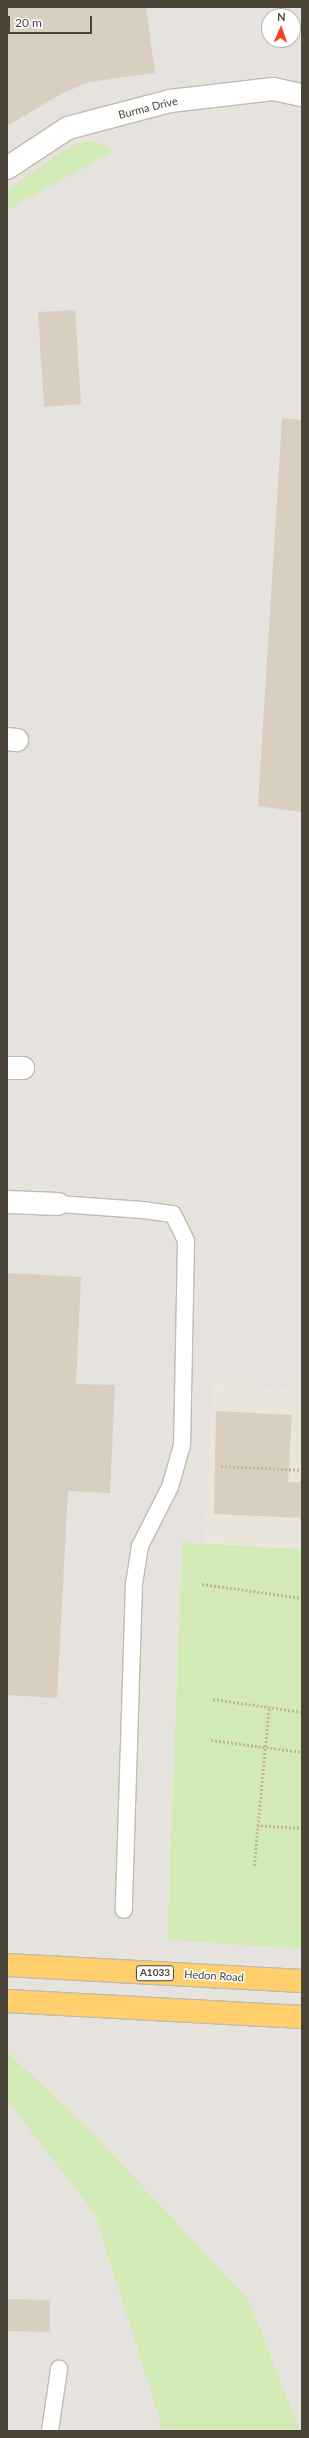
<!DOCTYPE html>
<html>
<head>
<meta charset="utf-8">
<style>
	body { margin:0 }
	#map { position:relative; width:309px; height:2438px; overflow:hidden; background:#f6f3ec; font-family:Lato,sans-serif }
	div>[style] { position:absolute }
	.residential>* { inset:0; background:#eae5da }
	.industrial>* { inset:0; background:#e6e2dd }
	.green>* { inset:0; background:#d2eab5 }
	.building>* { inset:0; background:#d8cfc1 }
	.path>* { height:2.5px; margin-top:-1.25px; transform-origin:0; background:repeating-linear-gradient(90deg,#c4b79f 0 2px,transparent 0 4px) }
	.roads { filter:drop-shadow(1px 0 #c2bbae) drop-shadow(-1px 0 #c2bbae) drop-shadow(0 1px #c2bbae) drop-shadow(0 -1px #c2bbae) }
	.lane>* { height:16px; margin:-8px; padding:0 8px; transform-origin:8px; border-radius:8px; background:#fff }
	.street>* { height:22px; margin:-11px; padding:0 11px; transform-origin:11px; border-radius:11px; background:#fff }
	.highway>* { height:22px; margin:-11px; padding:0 11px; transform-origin:11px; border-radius:11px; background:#ffcf6e }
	span { translate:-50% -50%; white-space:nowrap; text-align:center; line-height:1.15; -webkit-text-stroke:3px #fff; paint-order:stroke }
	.shield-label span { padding:1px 3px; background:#fff; border:1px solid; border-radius:3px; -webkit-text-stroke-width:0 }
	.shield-label { font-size:10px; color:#4b4439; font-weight:700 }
	.street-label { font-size:11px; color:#4b4439 }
	.frame { position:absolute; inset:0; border:8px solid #4b4439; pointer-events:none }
	.north { position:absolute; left:261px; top:8px; width:40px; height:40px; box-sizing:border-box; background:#fff; border:1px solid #b7b4b0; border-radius:50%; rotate:2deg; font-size:11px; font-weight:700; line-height:16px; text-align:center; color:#4b4439 }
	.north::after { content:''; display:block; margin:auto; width:14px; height:18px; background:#fc3f1d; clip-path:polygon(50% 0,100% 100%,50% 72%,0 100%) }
	.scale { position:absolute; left:8px; top:16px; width:84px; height:18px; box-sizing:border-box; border:2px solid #4b4439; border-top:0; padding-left:5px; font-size:12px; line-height:14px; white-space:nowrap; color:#4b4439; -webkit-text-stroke:3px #fff; paint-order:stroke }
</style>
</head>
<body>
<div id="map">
	<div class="residential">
		<div style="clip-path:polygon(213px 1384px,302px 1391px,302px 1549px,205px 1543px)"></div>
	</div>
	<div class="industrial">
		<div style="clip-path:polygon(evenodd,7px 7px,302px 7px,302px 1391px,213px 1384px,205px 1543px,182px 1542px,167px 1939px,302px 1949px,302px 2431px,7px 2431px,7px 7px,269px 16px,293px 16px,293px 40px,269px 40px,269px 16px)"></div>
	</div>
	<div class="green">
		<div style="clip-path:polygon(84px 141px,103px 144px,113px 152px,7px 210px,7px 192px,17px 183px,63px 151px)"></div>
		<div style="clip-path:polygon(182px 1542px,302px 1549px,302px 1949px,167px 1940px)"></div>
		<div style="clip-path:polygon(7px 2052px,91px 2131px,249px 2301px,300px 2431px,153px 2431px,162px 2427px,95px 2214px,7px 2100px)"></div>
	</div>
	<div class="building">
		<div style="clip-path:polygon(7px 7px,146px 7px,155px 73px,89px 82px,61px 94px,7px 126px)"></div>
		<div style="clip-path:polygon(75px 310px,81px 404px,44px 407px,38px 312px)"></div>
		<div style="clip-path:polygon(282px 418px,302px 420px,302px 812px,258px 806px)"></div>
		<div style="clip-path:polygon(7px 1273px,81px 1277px,76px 1384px,115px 1385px,110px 1493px,68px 1491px,57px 1698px,7px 1695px)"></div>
		<div style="clip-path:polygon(216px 1411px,292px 1415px,288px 1482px,302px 1482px,302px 1518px,214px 1514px)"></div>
		<div style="clip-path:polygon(7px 2299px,50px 2300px,50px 2332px,7px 2331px)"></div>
	</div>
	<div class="path">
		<div style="left:221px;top:1466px;width:81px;rotate:2.8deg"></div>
		<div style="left:202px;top:1584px;width:101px;rotate:8deg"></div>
		<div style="left:213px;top:1699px;width:90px;rotate:8.3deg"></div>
		<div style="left:211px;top:1740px;width:92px;rotate:7.5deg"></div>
		<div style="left:257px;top:1825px;width:45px;rotate:3.8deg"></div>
		<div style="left:254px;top:1866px;width:160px;rotate:-84.6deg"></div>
	</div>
	<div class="roads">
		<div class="lane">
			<div style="left:58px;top:1204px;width:85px;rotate:4deg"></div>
			<div style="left:143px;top:1210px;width:30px;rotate:8deg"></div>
			<div style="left:173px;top:1214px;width:30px;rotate:64deg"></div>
			<div style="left:186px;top:1241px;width:204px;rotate:91.1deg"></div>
			<div style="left:182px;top:1445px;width:44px;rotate:105.9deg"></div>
			<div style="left:170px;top:1487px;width:66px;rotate:117deg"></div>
			<div style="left:140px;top:1546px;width:38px;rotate:99deg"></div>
			<div style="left:134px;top:1584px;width:326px;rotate:91.8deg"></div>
			<div style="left:50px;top:2431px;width:63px;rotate:-81.7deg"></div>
		</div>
		<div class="street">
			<div style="left:7px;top:168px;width:73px;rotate:-33.3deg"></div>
			<div style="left:68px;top:128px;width:106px;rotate:-14.8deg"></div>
			<div style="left:170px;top:101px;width:104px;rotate:-6.6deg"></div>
			<div style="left:273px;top:89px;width:30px;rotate:12deg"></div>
			<div style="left:7px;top:739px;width:10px;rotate:6deg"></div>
			<div style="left:7px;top:1068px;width:16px"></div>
			<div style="left:7px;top:1202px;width:51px;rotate:2.2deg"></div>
		</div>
		<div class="highway">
			<div style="left:7px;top:1965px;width:295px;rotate:3.1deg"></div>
			<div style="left:7px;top:2001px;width:295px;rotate:3.1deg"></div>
		</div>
	</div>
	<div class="shield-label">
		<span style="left:155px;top:1973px">A1033</span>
	</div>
	<div class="street-label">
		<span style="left:148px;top:108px;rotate:-14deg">Burma Drive</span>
		<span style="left:214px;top:1976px;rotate:3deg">Hedon Road</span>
	</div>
	<div class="frame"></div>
	<div class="north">N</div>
	<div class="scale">20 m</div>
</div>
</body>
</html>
